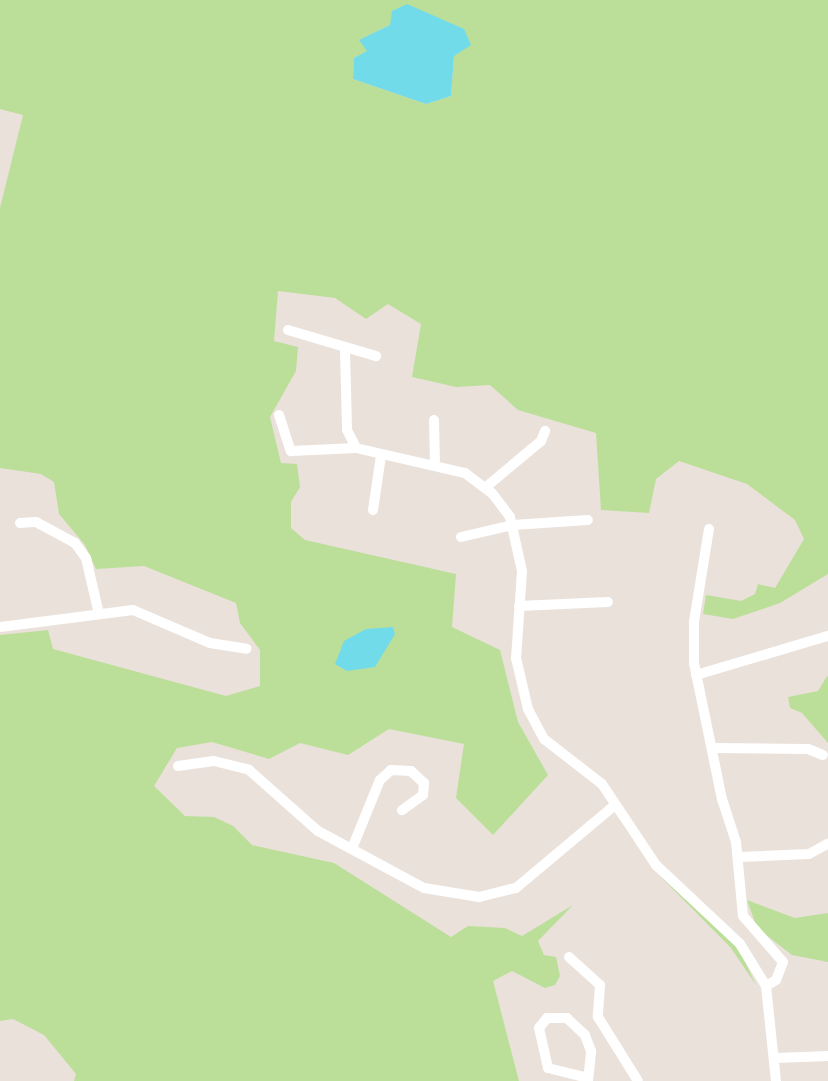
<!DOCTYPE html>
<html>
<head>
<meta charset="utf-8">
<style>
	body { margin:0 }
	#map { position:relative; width:828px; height:1081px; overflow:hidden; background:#eae1da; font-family:Roboto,sans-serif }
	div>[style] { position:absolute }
	.green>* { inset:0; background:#bbdf99 }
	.water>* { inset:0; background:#71dbe9 }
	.minor>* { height:10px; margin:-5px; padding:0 5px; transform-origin:5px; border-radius:5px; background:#fff }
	span { translate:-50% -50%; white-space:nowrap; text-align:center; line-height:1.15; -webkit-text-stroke:4.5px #fff; paint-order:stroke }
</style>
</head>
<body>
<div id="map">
	<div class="green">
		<div style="clip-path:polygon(evenodd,0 0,828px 0,828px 574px,780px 603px,733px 619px,703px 614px,706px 595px,741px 601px,755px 594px,758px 584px,775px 588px,804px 539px,795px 520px,747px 484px,679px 461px,656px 479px,649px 513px,601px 510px,596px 433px,518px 410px,490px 385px,456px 387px,412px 377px,421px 324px,388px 304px,366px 319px,335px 298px,278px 291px,274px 341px,298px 347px,296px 371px,270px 417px,281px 463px,297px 464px,300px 487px,291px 502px,291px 528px,305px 540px,456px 574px,452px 627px,500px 650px,518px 722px,548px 775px,493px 835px,456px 798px,464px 744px,389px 729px,348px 755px,300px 743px,269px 759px,212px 742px,177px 748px,154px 786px,185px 816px,214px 817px,233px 826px,252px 845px,334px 863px,451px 937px,468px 926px,505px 928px,522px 936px,573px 905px,538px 941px,544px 955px,556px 957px,560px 976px,555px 985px,545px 988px,512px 971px,493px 981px,519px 1081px,74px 1081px,76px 1074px,44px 1035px,13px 1019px,0 1021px,0 635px,48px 630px,53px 649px,226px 696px,260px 686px,260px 650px,240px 623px,236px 603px,144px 566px,96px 569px,85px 545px,59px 514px,54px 482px,41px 474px,0 468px,0 208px,23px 115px,0 109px,0 0,390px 25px,454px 56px,451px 96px,426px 104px,353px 79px,354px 58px,368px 51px,360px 40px,390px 25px)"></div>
		<div style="clip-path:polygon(827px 676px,828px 677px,828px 743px,802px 713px,790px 708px,788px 697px,818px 691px)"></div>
		<div style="clip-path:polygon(616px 815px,662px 877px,739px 949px,756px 985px,731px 948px,662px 878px,651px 865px)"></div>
		<div style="clip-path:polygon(747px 900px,795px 918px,828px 913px,828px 962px,792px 955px,757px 928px)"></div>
	</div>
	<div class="water">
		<div style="clip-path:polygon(407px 4px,464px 29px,471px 45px,454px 56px,451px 96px,426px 104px,353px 79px,354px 58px,367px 51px,359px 40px,390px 25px,392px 11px)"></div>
		<div style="clip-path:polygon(393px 627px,395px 634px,375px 667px,347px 671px,335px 664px,344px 641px,366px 629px)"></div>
	</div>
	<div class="minor">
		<div style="left:288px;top:330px;width:92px;rotate:16.5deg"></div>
		<div style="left:345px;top:351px;width:79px;rotate:88.5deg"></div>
		<div style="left:347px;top:430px;width:20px;rotate:63deg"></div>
		<div style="left:356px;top:448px;width:112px;rotate:12.9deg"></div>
		<div style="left:465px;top:473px;width:34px;rotate:37deg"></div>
		<div style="left:492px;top:493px;width:30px;rotate:53deg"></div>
		<div style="left:510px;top:517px;width:55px;rotate:77.5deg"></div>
		<div style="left:522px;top:571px;width:87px;rotate:93.9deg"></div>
		<div style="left:516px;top:658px;width:52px;rotate:76.8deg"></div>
		<div style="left:528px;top:709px;width:34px;rotate:62deg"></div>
		<div style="left:544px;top:739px;width:73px;rotate:37.8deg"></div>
		<div style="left:602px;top:784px;width:97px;rotate:56.3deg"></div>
		<div style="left:656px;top:865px;width:115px;rotate:43.2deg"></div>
		<div style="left:740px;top:944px;width:49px;rotate:58.2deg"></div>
		<div style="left:279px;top:415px;width:38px;rotate:72deg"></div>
		<div style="left:291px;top:451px;width:65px;rotate:-2.6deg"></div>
		<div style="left:434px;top:420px;width:43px;rotate:88.7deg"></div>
		<div style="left:486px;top:487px;width:72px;rotate:-39.9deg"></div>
		<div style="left:541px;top:441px;width:11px;rotate:-68deg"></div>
		<div style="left:373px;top:510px;width:55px;rotate:-81.6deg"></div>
		<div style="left:20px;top:523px;width:16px;rotate:-4deg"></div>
		<div style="left:36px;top:522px;width:44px;rotate:28.3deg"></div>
		<div style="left:75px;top:543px;width:19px;rotate:54deg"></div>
		<div style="left:86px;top:558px;width:57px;rotate:76.9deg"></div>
		<div style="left:709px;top:529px;width:94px;rotate:99.2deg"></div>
		<div style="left:694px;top:622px;width:41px;rotate:90deg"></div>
		<div style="left:694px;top:663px;width:139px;rotate:78.4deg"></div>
		<div style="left:722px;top:799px;width:45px;rotate:72deg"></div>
		<div style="left:736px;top:842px;width:74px;rotate:84.6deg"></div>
		<div style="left:743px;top:916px;width:61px;rotate:49deg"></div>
		<div style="left:783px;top:962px;width:19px;rotate:111deg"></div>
		<div style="left:776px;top:980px;width:12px;rotate:149deg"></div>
		<div style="left:766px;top:986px;width:96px;rotate:84deg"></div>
		<div style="left:461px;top:537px;width:53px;rotate:-13deg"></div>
		<div style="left:513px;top:525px;width:75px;rotate:-3.8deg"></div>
		<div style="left:519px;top:606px;width:89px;rotate:-2.6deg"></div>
		<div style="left:0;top:627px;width:134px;rotate:-7.3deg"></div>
		<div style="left:133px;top:610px;width:84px;rotate:23.2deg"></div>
		<div style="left:210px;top:643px;width:37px;rotate:9deg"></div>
		<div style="left:696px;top:675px;width:138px;rotate:-16.5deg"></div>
		<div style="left:713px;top:748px;width:95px;rotate:0.6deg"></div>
		<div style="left:808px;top:749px;width:16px;rotate:22deg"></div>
		<div style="left:178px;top:766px;width:36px;rotate:-8deg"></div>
		<div style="left:214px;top:761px;width:36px;rotate:14deg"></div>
		<div style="left:249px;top:770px;width:92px;rotate:41.5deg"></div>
		<div style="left:318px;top:831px;width:120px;rotate:28.3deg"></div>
		<div style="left:424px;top:888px;width:56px;rotate:9.3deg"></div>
		<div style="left:479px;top:897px;width:38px;rotate:-14deg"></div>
		<div style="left:516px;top:888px;width:129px;rotate:-40deg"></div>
		<div style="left:353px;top:846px;width:71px;rotate:-67.8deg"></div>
		<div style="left:380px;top:780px;width:15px;rotate:-42deg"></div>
		<div style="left:391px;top:770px;width:20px;rotate:3deg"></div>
		<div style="left:411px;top:771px;width:18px;rotate:43deg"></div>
		<div style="left:424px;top:783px;width:12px;rotate:95deg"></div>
		<div style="left:423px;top:795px;width:26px;rotate:144deg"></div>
		<div style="left:739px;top:857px;width:70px;rotate:-2.5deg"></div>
		<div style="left:809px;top:854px;width:21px;rotate:-29deg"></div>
		<div style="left:569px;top:957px;width:42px;rotate:42.1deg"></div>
		<div style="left:600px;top:985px;width:32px;rotate:94deg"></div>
		<div style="left:598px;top:1017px;width:75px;rotate:58deg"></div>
		<div style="left:775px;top:1058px;width:53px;rotate:-2.2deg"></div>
		<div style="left:588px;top:1081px;width:30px;rotate:-84deg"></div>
		<div style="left:591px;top:1051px;width:17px;rotate:-111deg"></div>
		<div style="left:585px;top:1035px;width:25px;rotate:-137deg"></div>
		<div style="left:567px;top:1018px;width:20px;rotate:180deg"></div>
		<div style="left:547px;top:1018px;width:13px;rotate:129deg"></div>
		<div style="left:539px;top:1028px;width:41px;rotate:77.3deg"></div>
		<div style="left:548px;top:1068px;width:41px;rotate:14deg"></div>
	</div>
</div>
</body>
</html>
